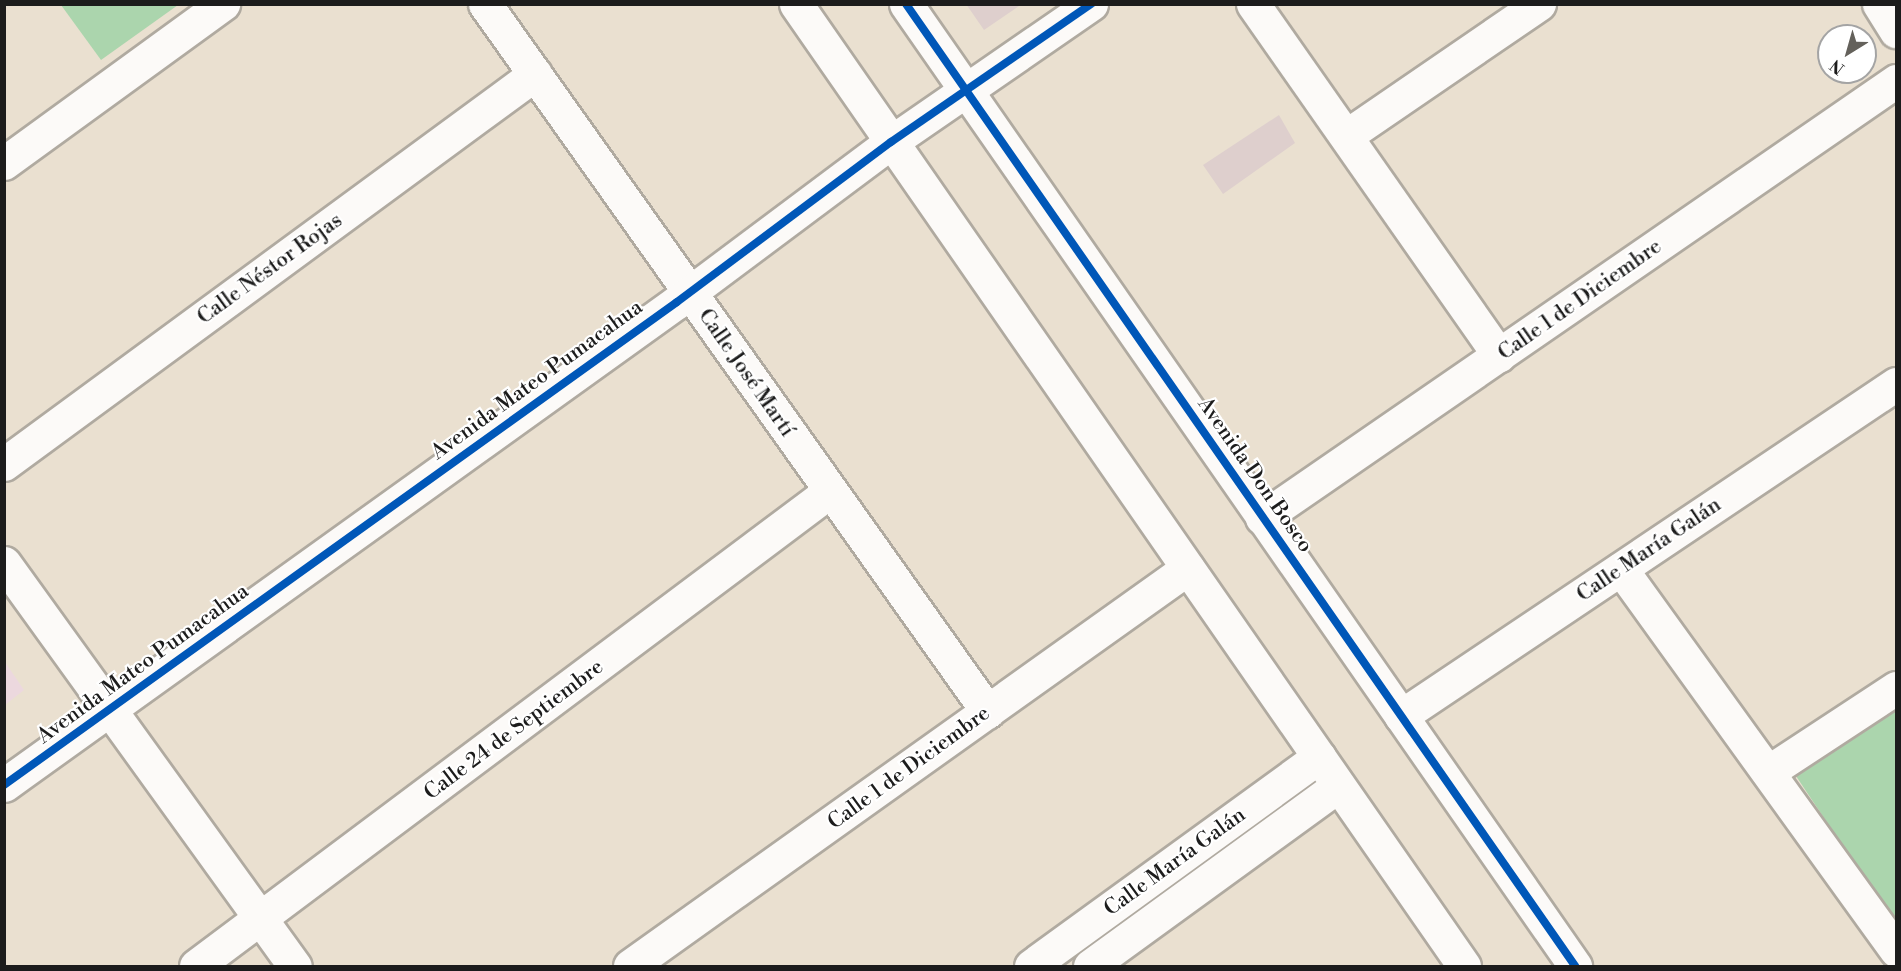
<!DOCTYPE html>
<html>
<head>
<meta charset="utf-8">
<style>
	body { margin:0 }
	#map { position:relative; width:1901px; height:971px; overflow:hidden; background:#eae0d0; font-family:"Libre Bodoni",serif }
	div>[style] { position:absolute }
	.built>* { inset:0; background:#ecd8de }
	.green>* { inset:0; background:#abd5ad }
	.building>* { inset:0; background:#decfcd }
	.roads { filter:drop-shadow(2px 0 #b0aaa0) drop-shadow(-2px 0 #b0aaa0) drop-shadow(0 2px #b0aaa0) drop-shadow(0 -2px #b0aaa0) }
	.minor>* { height:33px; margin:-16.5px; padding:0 16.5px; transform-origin:16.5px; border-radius:16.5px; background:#fcfaf8 }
	.tertiary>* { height:33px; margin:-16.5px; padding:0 16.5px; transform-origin:16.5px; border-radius:16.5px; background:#fcfaf8 }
	.cycleway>* { height:8px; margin:-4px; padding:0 4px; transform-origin:4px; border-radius:4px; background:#0057b8 }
	span { translate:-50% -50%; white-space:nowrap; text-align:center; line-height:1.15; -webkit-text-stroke:4.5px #fff; paint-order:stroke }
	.street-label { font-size:21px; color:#1c1c1c }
	.frame { position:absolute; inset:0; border:6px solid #1c1c1c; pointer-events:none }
	.north { position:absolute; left:1817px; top:24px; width:60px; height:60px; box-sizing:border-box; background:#fff; border:2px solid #a4a4a4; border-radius:50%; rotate:217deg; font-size:16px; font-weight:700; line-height:24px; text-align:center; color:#1c1c1c }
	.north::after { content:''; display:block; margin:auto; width:21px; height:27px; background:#64615b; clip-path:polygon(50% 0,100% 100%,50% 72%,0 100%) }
</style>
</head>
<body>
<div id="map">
	<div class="built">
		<div style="clip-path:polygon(5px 662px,24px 690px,5px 705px,4px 705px)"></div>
	</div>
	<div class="green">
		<div style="clip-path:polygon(61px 5px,178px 5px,101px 60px)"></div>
		<div style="clip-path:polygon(1896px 711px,1896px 926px,1796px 776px)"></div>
	</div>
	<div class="building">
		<div style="clip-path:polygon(966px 4px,1022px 4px,984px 30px)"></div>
		<div style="clip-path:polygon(1279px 115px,1295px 143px,1223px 194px,1203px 165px)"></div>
	</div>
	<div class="roads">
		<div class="minor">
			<div style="left:485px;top:4px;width:868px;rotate:54.61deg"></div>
			<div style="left:1253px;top:4px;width:429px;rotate:55deg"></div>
			<div style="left:1879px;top:4px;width:32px;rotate:58deg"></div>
			<div style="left:1346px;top:136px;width:234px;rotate:-34.4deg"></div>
			<div style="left:4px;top:163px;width:271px;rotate:-36deg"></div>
			<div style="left:4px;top:464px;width:659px;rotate:-36.3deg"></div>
			<div style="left:1262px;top:518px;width:770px;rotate:-34.58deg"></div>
			<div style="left:4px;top:563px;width:497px;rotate:54.2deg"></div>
			<div style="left:1621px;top:569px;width:470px;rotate:54.2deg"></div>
			<div style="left:1401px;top:716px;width:596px;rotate:-33.85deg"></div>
			<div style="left:1768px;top:772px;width:153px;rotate:-33.3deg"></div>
			<div style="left:4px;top:785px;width:828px;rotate:-35.67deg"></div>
			<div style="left:677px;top:302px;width:267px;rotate:-36.8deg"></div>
			<div style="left:891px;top:142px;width:243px;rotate:-34.6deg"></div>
			<div style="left:196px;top:966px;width:792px;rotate:-36.84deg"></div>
			<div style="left:630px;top:966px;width:685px;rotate:-35.5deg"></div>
		</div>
		<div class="tertiary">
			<div style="left:796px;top:4px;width:1171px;rotate:55.22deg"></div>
			<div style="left:906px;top:4px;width:1172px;rotate:55.18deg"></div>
			<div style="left:1031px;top:966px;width:356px;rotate:-36deg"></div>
			<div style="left:1090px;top:966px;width:306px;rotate:-36deg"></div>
		</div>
	</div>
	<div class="cycleway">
		<div style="left:906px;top:4px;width:1172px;rotate:55.18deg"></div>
		<div style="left:4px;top:785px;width:828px;rotate:-35.67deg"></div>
		<div style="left:677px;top:302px;width:267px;rotate:-36.8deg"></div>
		<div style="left:891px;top:142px;width:243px;rotate:-34.6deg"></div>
	</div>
	<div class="street-label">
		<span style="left:270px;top:269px;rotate:-36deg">Calle Néstor Rojas</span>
		<span style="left:1580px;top:300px;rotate:-35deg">Calle 1 de Diciembre</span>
		<span style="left:746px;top:373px;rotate:55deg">Calle José Martí</span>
		<span style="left:537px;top:380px;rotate:-36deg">Avenida Mateo Pumacahua</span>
		<span style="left:1255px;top:475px;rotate:55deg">Avenida Don Bosco</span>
		<span style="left:1649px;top:550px;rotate:-34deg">Calle María Galán</span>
		<span style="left:143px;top:664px;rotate:-36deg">Avenida Mateo Pumacahua</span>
		<span style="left:514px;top:730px;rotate:-37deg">Calle 24 de Septiembre</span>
		<span style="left:909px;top:768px;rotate:-36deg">Calle 1 de Diciembre</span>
		<span style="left:1175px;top:862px;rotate:-36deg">Calle María Galán</span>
	</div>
	<div class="frame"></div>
	<div class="north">N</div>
</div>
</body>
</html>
